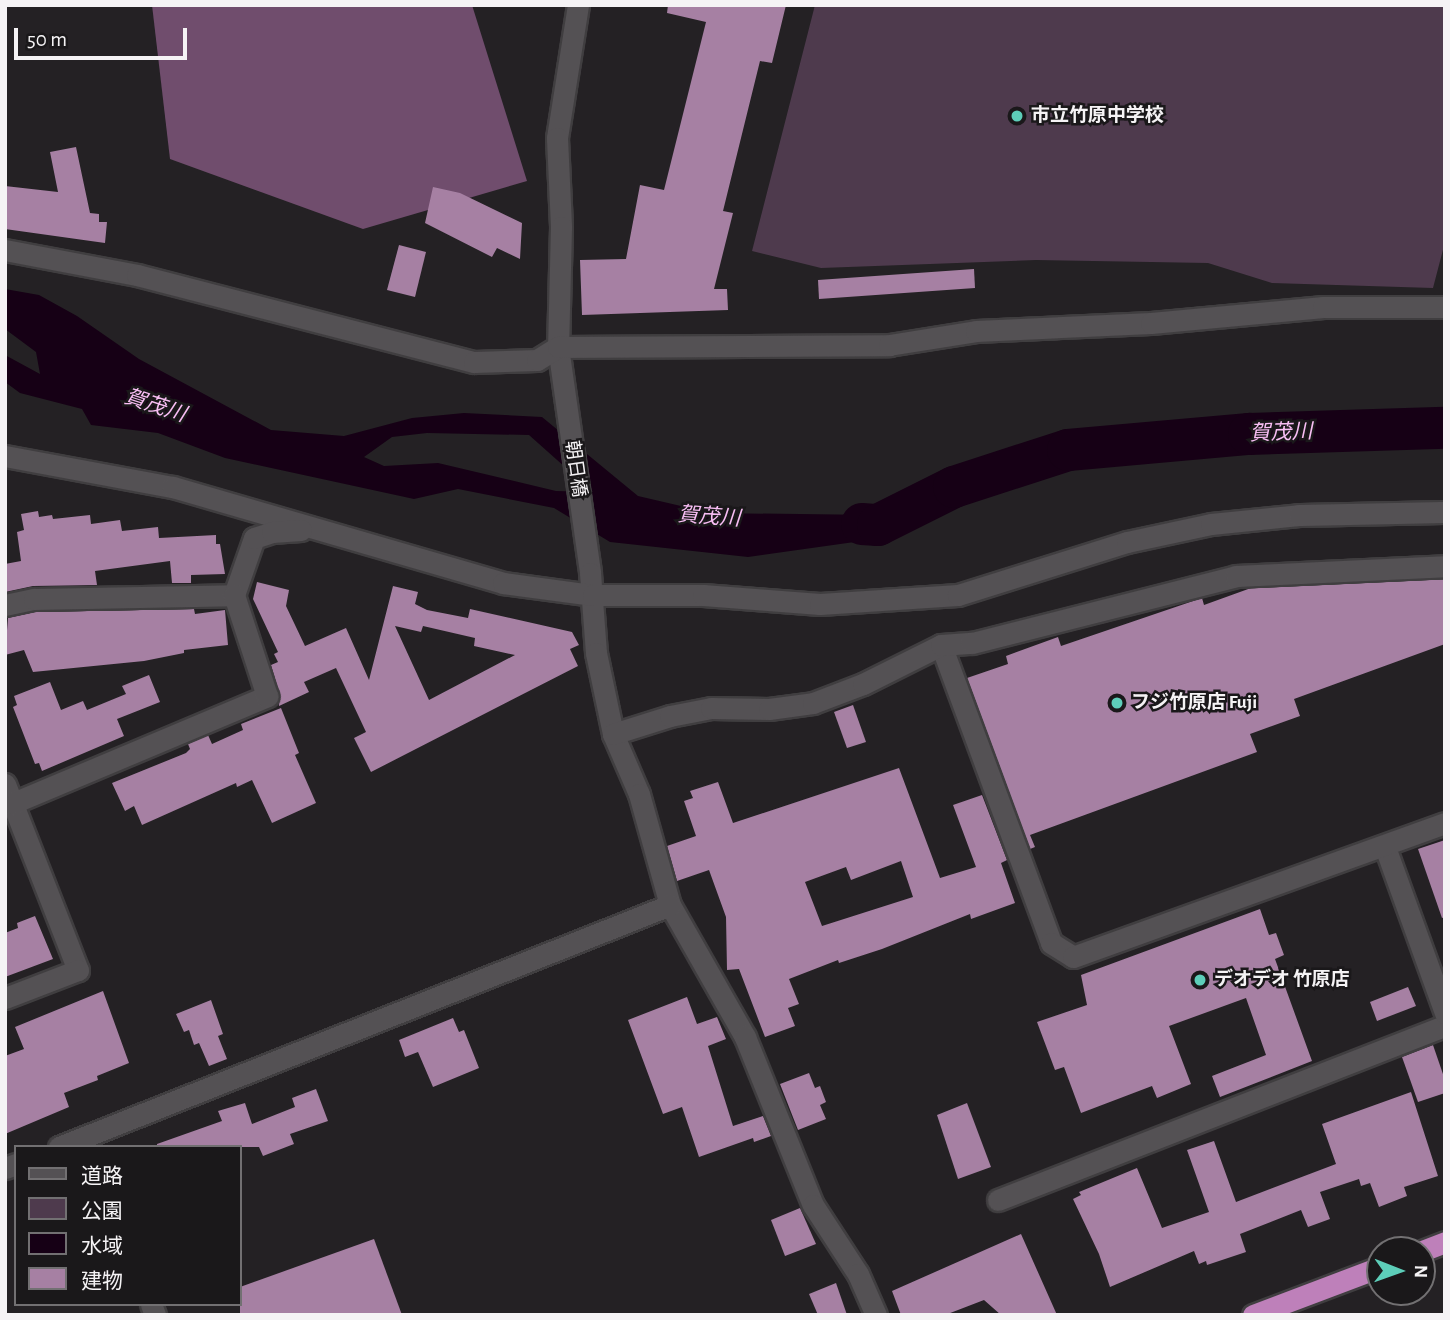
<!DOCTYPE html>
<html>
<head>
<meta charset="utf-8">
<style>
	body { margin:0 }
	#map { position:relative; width:1450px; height:1320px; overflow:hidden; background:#242124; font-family:"Alegreya Sans","Noto Sans JP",sans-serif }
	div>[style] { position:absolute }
	.green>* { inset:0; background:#4e3a4d }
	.forest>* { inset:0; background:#704d6d }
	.water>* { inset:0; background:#160015 }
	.river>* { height:42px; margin:-21px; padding:0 21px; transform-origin:21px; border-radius:21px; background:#160015 }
	.building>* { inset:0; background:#a680a3 }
	.roads { filter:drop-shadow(2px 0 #403e40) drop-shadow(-2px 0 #403e40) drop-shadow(0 2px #403e40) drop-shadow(0 -2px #403e40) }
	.minor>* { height:21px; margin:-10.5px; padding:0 10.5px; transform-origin:10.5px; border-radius:10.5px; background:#545154 }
	.tertiary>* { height:21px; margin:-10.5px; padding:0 10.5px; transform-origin:10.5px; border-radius:10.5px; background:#545154 }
	.trunk>* { height:21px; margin:-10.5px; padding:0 10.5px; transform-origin:10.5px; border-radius:10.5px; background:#be80ba }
	.dots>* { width:19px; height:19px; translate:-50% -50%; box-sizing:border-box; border:4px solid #1a181a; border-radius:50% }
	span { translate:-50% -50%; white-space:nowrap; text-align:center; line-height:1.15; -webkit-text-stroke:5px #1a181a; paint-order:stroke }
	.poi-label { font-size:19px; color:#f5f3f5; font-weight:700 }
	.left { translate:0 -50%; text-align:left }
	.street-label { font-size:19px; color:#f5f3f5 }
	.water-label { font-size:21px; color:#f8bef4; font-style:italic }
	.frame { position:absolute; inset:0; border:7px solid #f5f3f5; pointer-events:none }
	.legend { position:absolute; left:14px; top:1145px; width:228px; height:161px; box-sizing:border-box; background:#1a181a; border:2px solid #727072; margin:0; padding:9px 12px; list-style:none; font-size:21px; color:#f5f3f5 }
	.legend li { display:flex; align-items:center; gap:14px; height:35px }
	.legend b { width:35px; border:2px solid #727072 }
	.north { position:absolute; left:1366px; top:1236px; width:70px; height:70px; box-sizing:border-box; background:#1a181a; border:2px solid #727072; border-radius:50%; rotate:91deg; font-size:19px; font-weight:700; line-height:28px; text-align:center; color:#f5f3f5 }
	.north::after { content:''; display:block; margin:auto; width:24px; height:32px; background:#5dceb9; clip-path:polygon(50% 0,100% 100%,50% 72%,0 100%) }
	.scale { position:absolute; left:14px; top:28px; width:173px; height:32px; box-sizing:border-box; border:4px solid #f5f3f5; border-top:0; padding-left:9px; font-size:21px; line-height:24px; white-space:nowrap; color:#f5f3f5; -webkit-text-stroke:5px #1a181a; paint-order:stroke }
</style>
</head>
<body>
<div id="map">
	<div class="green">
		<div style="clip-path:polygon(815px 5px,1445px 5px,1445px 242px,1433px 288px,1272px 283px,1208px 263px,1036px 260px,821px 268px,752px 251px)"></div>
	</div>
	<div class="forest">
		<div style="clip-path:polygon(152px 5px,472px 5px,527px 181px,363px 229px,170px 159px)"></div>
	</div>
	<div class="water">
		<div style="clip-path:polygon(evenodd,5px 289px,39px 295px,77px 316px,139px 359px,271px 430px,344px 436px,412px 418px,464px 413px,542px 417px,638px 496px,711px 513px,876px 515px,916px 506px,883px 538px,748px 557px,610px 542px,554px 508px,458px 489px,414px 499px,225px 458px,158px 433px,91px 425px,82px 409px,20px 393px,5px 382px,5px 355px,40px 374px,36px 352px,5px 329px,5px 289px,427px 433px,529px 435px,593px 492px,556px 491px,438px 463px,384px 466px,364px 457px,392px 437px,427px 433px)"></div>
	</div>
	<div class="river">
		<div style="left:862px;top:524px;width:16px;rotate:4deg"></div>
		<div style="left:878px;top:525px;width:85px;rotate:-26.6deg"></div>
		<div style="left:954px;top:487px;width:120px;rotate:-18deg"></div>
		<div style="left:1068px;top:450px;width:182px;rotate:-5.1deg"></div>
		<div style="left:1249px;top:434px;width:196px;rotate:-1.8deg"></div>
	</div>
	<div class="building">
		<div style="clip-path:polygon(668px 5px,786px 5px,772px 63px,760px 61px,723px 211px,733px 213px,714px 289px,727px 289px,728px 310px,582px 315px,580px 260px,626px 259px,640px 185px,664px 190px,706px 22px,667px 13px)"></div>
		<div style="clip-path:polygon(76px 147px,90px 213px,99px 214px,99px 222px,107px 222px,105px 243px,5px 229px,5px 186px,58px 192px,50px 152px)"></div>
		<div style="clip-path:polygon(433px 187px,460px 193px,522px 223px,520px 259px,497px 248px,492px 257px,425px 223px)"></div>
		<div style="clip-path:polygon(399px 245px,426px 252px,415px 297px,387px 290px)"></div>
		<div style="clip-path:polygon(974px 269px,975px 288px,819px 299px,818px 280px)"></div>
		<div style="clip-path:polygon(38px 511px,39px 517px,52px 515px,53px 519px,90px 515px,91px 524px,120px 520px,122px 531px,158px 527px,159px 538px,216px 535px,216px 544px,220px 544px,225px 574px,191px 575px,191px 583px,172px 583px,170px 561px,95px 571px,97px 585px,33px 586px,5px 592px,5px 564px,21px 561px,17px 532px,24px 530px,21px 514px)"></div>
		<div style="clip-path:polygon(1445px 579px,1445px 644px,1294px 699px,1300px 716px,1250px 734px,1257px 752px,1030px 835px,1035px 847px,1030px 849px,967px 678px,1008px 664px,1006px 656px,1058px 637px,1061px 646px,1202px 598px,1204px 605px,1251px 588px)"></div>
		<div style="clip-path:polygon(evenodd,257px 582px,289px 590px,286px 606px,305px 646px,346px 628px,369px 680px,393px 586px,418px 592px,415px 604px,427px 610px,468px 618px,470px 609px,572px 632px,579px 645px,570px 649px,578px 666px,371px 772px,354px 738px,366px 732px,336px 668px,304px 682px,309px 692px,279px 706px,279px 692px,271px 665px,278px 662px,274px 654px,278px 652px,253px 599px,257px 582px,395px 626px,421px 632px,423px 626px,475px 638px,474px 646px,515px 655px,429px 700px,395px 626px)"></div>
		<div style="clip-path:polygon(194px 609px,195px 614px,225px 610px,228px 645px,184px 650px,184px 653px,144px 661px,33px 672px,24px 650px,5px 655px,8px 618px,35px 612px)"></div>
		<div style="clip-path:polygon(149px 675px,160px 702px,117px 719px,124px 736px,42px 771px,39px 763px,35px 764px,13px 707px,17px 705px,14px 696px,50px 682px,61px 710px,83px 701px,87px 710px,126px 694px,122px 686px)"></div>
		<div style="clip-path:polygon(853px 705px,866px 742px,847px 748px,834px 712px)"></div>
		<div style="clip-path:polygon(281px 708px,299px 753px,295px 755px,316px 803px,272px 823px,252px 780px,237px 787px,236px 783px,142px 825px,134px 806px,125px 811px,112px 783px,186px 753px,190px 749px,188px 744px,208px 735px,212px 744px,243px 730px,241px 724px)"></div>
		<div style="clip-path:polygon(evenodd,899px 768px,940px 878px,976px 867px,953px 805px,982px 795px,1007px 860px,1001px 863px,1015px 903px,971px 919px,970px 914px,882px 949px,839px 963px,838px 960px,789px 979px,799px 1004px,788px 1008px,795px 1026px,765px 1037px,739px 969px,727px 970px,726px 917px,709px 870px,677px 881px,667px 846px,696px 836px,684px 801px,693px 798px,690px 791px,718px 782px,733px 823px,899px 768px,901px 861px,913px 897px,822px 926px,805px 882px,846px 867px,851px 880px,901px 861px)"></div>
		<div style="clip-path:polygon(1445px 840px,1445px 917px,1442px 918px,1418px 849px)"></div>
		<div style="clip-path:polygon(1260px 909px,1269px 935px,1276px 933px,1284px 955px,1275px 959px,1312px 1061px,1220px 1097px,1212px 1076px,1266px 1055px,1246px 998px,1169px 1026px,1191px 1084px,1157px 1098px,1152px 1086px,1081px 1113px,1064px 1067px,1055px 1070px,1037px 1022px,1087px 1005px,1081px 975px)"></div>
		<div style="clip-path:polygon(35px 916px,53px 959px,5px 977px,5px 933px,18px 928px,17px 923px)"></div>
		<div style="clip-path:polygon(1408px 987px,1416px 1006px,1377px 1021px,1370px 1002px)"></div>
		<div style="clip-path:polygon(103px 991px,129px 1063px,97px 1076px,98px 1080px,64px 1093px,69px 1107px,5px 1134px,5px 1056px,24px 1049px,15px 1027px)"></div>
		<div style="clip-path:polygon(687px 997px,697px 1024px,717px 1017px,726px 1039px,708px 1046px,733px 1126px,763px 1116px,771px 1136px,754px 1142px,753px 1138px,699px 1157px,682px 1107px,663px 1114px,628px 1020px)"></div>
		<div style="clip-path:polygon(211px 1000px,223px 1034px,218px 1036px,227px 1059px,209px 1066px,199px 1043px,194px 1045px,189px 1030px,184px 1032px,176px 1014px)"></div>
		<div style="clip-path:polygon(453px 1018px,459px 1032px,464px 1030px,479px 1068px,433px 1087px,418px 1052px,405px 1057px,399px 1040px)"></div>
		<div style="clip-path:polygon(1433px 1045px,1445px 1080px,1445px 1093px,1418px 1102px,1402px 1057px)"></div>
		<div style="clip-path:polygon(809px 1073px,815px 1088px,820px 1086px,826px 1102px,820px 1105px,826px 1119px,798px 1130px,780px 1084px)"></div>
		<div style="clip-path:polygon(316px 1089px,328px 1121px,290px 1134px,294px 1144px,263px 1156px,259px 1147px,157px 1147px,157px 1144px,222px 1121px,218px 1111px,245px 1103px,252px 1124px,295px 1107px,292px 1098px)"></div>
		<div style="clip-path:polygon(1411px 1092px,1438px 1176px,1404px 1187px,1407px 1196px,1379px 1207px,1370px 1183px,1361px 1186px,1359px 1179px,1320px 1192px,1330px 1219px,1308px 1227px,1301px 1210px,1240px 1234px,1246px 1252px,1207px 1265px,1206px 1261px,1199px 1264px,1194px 1251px,1110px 1287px,1099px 1254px,1073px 1199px,1081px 1195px,1079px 1192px,1137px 1168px,1162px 1228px,1209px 1212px,1187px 1150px,1214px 1141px,1236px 1202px,1336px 1164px,1322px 1124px)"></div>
		<div style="clip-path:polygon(967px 1103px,991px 1167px,958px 1179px,937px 1115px)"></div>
		<div style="clip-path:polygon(800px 1208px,816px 1244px,785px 1256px,771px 1220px)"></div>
		<div style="clip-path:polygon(1021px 1234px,1057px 1315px,1001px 1315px,984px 1300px,945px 1315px,901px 1315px,892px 1291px)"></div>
		<div style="clip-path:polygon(374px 1239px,402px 1315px,240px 1315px,240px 1287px)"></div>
		<div style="clip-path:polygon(836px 1283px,847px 1315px,818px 1315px,809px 1294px)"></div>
	</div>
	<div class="roads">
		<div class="minor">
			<div style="left:578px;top:5px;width:135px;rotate:99deg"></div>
			<div style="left:557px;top:138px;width:89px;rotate:87.4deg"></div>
			<div style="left:561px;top:227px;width:120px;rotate:91.4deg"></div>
			<div style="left:558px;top:347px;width:228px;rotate:81.9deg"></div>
			<div style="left:590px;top:573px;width:80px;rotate:85.7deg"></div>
			<div style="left:596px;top:653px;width:83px;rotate:78.1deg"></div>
			<div style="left:613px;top:734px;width:65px;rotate:66.6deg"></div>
			<div style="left:639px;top:794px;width:115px;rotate:74.4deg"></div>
			<div style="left:670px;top:905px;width:152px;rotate:60.4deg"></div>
			<div style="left:745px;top:1037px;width:181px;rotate:68deg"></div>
			<div style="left:813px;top:1205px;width:82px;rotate:56.9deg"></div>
			<div style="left:858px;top:1274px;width:45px;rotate:66.3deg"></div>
			<div style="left:5px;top:250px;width:134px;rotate:10.7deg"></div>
			<div style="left:137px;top:275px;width:348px;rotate:14.5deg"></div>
			<div style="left:474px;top:362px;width:63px;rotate:-1.8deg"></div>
			<div style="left:537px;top:360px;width:25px;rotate:-32deg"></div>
			<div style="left:558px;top:347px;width:331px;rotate:-0.3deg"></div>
			<div style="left:889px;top:345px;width:88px;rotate:-9.1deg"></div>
			<div style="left:976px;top:331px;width:175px;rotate:-2.6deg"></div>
			<div style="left:1151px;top:323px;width:173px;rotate:-5.3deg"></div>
			<div style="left:1323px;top:307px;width:122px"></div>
			<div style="left:5px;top:456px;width:171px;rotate:10.5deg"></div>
			<div style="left:173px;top:487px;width:344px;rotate:16.2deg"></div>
			<div style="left:503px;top:583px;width:91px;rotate:7.6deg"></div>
			<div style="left:593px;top:595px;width:110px"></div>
			<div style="left:703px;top:595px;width:117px;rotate:4.4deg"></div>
			<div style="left:820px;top:604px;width:138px;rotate:-3.7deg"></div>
			<div style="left:958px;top:595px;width:177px;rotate:-17.4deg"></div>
			<div style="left:1127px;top:542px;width:86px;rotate:-12.1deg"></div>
			<div style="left:1211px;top:524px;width:88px;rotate:-5.8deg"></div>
			<div style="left:1299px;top:515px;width:146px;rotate:-1.2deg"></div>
			<div style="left:5px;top:605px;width:30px;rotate:-12deg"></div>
			<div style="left:34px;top:599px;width:200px;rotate:-1.1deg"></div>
			<div style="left:234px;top:595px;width:60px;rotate:-70.7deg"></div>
			<div style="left:254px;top:538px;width:19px;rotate:-18deg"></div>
			<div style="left:272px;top:532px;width:29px;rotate:-4deg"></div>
			<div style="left:941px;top:645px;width:318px;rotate:69.7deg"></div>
			<div style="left:1051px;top:943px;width:26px;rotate:32deg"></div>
			<div style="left:613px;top:734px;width:60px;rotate:-17.5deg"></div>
			<div style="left:670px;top:716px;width:42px;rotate:-11deg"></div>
			<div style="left:711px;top:708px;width:58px;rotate:1deg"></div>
			<div style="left:769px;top:709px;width:44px;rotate:-7.8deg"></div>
			<div style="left:813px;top:703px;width:53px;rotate:-20.8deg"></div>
			<div style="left:863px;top:684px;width:87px;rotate:-26.6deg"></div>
			<div style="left:941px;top:645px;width:31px;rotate:-4deg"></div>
			<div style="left:972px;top:643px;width:272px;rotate:-14.2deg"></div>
			<div style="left:1236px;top:576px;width:209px;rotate:-2.7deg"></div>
			<div style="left:5px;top:784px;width:200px;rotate:68.6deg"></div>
			<div style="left:78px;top:970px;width:78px;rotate:159deg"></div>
			<div style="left:13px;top:803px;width:276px;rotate:-22.8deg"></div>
			<div style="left:267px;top:696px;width:106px;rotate:-108.1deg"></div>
			<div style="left:998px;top:1200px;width:480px;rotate:-21.3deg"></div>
			<div style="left:151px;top:1304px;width:12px;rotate:70deg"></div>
		</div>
		<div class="tertiary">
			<div style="left:1385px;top:847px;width:177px;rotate:70.1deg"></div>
			<div style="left:1073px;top:957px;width:395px;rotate:-19.8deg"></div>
			<div style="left:59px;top:1147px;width:657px;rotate:-21.61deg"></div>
			<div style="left:5px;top:1168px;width:12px;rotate:-20deg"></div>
		</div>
		<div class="trunk">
			<div style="left:1422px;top:1251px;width:25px;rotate:-21deg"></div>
			<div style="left:1253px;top:1315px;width:136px;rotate:-20.7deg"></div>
		</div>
	</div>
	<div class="dots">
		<div style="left:1017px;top:116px;background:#5dceb9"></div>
		<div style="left:1117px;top:703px;background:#5dceb9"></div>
		<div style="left:1200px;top:980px;background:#5dceb9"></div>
	</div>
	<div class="poi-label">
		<span class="left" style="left:1031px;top:116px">市立竹原中学校</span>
		<span class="left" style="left:1131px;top:703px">フジ竹原店 Fuji</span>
		<span class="left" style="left:1214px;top:980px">デオデオ 竹原店</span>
	</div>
	<div class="street-label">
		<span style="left:575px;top:469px;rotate:82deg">朝日橋</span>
	</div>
	<div class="water-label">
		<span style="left:155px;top:406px;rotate:18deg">賀茂川</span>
		<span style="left:1281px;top:433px;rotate:-2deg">賀茂川</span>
		<span style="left:709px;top:517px;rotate:4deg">賀茂川</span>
	</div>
	<div class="frame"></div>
	<ul class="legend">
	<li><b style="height:9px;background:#545154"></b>道路</li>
	<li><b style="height:19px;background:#4e3a4d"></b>公園</li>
	<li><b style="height:19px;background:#160015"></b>水域</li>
	<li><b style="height:19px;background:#a680a3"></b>建物</li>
	</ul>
	<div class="north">N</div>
	<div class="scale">50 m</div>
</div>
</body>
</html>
